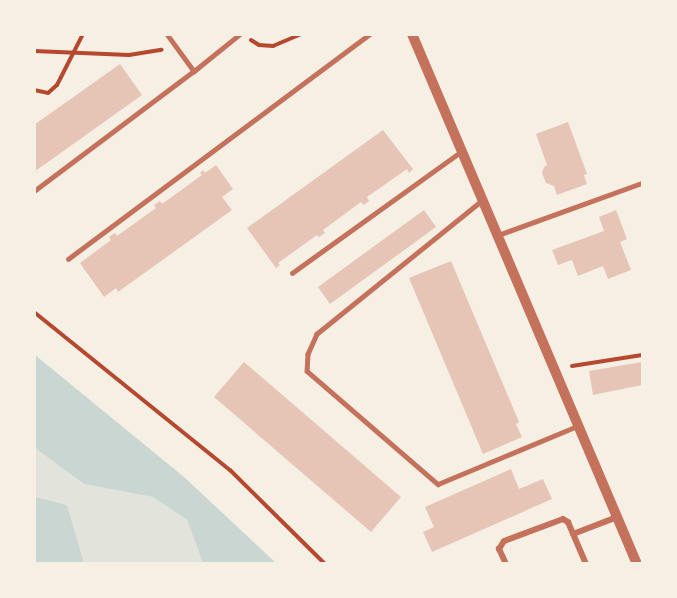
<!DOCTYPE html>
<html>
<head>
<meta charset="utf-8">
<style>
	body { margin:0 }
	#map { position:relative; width:677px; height:598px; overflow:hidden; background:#f6efe4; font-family:"Fira Sans Condensed",sans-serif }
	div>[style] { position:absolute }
	.green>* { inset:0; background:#e2e4dc }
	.water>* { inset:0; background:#c9d6d2 }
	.building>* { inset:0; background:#e6c5b7 }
	.path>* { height:4px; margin:-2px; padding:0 2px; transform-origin:2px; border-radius:2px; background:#b5482f }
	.service>* { height:4.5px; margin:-2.25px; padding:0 2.25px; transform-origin:2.25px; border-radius:2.25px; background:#c5725c }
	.minor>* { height:6px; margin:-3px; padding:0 3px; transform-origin:3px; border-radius:3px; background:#c5725c }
	.tertiary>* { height:10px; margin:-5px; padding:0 5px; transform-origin:5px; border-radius:5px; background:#c5725c }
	span { translate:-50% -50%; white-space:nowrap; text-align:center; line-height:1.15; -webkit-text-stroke:4.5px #f6efe4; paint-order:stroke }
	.frame { position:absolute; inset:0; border:36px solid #f6efe4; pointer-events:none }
</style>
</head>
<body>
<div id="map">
	<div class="green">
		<div style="clip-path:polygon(35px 448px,84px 484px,153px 497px,187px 520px,203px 563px,84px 563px,67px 505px,35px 497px)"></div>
	</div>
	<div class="water">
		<div style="clip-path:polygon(35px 355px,184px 477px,276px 563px,203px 563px,187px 520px,153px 497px,84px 484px,35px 448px)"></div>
		<div style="clip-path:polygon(35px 497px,67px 505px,84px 563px,35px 563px)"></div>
	</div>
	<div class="building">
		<div style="clip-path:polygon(120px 64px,142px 95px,34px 172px,34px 125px)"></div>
		<div style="clip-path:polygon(568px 122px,587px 174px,584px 175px,587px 184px,557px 195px,554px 186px,546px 183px,542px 173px,544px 167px,547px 165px,536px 134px)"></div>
		<div style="clip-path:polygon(383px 130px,413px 169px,409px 173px,407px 169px,367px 197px,369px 201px,364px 205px,361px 202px,323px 230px,325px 233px,319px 237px,317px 235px,278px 263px,280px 265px,276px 268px,247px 228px)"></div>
		<div style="clip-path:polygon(216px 165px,233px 189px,222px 197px,232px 210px,118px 292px,116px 288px,104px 297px,80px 263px,111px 240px,109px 237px,115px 233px,117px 236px,156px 208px,154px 205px,160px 201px,162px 204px,202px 175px,200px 173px,203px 170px,205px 173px)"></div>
		<div style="clip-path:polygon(424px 210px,436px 227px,330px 304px,318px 287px)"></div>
		<div style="clip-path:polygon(616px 210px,627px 239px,620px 242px,631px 270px,608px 279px,603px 266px,578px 276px,572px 260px,558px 265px,552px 250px,604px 231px,599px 217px)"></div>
		<div style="clip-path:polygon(451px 261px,519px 422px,516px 424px,522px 437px,483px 454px,409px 278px)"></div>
		<div style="clip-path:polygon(244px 362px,401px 497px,371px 532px,214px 397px)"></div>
		<div style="clip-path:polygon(642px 362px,642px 385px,593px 395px,589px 371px)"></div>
		<div style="clip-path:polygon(511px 469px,519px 489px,543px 479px,552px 499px,432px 552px,423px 532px,434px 527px,425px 507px)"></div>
	</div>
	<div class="path">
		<div style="left:251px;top:40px;width:9px;rotate:32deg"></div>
		<div style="left:259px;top:45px;width:14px;rotate:4deg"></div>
		<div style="left:273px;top:46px;width:30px;rotate:-23deg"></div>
		<div style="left:34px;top:51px;width:95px;rotate:2.4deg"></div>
		<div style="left:129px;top:55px;width:33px;rotate:-9deg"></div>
		<div style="left:34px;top:90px;width:14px;rotate:12deg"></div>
		<div style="left:48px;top:93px;width:12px;rotate:-42deg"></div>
		<div style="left:57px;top:85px;width:57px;rotate:-63deg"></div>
		<div style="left:34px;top:312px;width:252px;rotate:38.9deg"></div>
		<div style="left:230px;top:470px;width:134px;rotate:44.7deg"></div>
		<div style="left:572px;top:366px;width:71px;rotate:-8.9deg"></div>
	</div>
	<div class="service">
		<div style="left:167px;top:34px;width:46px;rotate:53.9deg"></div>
		<div style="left:194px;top:71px;width:59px;rotate:-38.8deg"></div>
		<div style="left:34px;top:191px;width:200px;rotate:-36.9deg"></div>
		<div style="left:482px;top:201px;width:212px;rotate:141.1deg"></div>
		<div style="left:317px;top:334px;width:22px;rotate:114deg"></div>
		<div style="left:308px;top:354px;width:17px;rotate:93deg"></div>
		<div style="left:307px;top:371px;width:173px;rotate:40.8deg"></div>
		<div style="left:438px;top:484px;width:151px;rotate:-22.6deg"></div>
		<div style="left:498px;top:235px;width:153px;rotate:-19.9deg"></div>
		<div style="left:68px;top:259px;width:377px;rotate:-36.7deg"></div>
		<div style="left:292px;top:273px;width:209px;rotate:-35.7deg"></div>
	</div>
	<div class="minor">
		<div style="left:573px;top:534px;width:47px;rotate:-21.1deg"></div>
		<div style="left:506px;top:564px;width:17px;rotate:-115deg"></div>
		<div style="left:499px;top:549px;width:9px;rotate:-58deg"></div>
		<div style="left:504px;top:541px;width:63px;rotate:-20.4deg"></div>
		<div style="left:563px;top:519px;width:6px;rotate:31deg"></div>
		<div style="left:568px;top:522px;width:46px;rotate:66.8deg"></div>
	</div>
	<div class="tertiary">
		<div style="left:412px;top:34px;width:576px;rotate:67deg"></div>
	</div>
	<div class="frame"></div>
</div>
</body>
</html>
